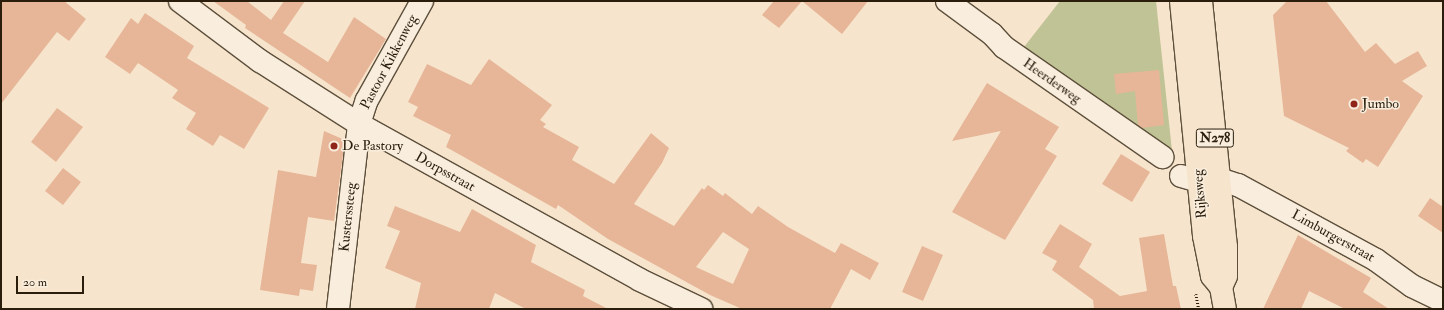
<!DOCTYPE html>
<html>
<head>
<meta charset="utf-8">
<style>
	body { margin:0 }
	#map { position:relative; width:1444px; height:310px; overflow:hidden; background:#f6e5cc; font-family:"IM FELL Double Pica",serif }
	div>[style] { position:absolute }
	.green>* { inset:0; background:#c0c395 }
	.building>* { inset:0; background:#e7b698 }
	.path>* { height:2.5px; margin-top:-1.25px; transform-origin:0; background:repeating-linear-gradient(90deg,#2a1d0b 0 1px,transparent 0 3px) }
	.roads { filter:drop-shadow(1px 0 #5d4f3b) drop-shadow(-1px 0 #5d4f3b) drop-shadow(0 1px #5d4f3b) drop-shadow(0 -1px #5d4f3b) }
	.minor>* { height:22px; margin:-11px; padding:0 11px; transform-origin:11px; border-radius:11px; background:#f9eede }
	.tertiary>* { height:22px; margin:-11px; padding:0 11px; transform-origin:11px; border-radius:11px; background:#f9eede }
	.primary>* { height:22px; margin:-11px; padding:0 11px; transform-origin:11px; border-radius:11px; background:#f6e5cc }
	.dots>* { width:11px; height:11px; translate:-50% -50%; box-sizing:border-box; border:2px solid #f9eede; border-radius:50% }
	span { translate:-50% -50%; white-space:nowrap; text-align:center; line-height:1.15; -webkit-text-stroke:3px #f9eede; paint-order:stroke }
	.shield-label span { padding:1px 3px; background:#f9eede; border:1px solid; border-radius:3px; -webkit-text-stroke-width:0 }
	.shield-label { font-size:13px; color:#2a1d0b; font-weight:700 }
	.street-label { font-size:14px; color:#2a1d0b }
	.poi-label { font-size:14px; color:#2a1d0b }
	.left { translate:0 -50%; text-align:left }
	.frame { position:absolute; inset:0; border:2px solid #2a1d0b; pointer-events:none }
	.scale { position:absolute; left:16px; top:276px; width:68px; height:18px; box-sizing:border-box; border:2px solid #2a1d0b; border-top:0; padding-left:5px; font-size:12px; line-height:14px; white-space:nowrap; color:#2a1d0b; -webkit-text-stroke:3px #f9eede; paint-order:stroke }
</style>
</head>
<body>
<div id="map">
	<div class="green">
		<div style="clip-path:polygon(1060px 1px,1156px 1px,1172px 151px,1024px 47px)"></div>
	</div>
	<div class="building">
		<div style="clip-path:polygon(1px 1px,64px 1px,86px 19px,69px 41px,57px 32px,1px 104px)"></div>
		<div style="clip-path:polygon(213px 1px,247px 1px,271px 20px,284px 1px,305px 1px,283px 33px,328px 62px,354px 17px,386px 39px,350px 98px,245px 28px,246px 25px)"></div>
		<div style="clip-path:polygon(774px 1px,868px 1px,842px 34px,802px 1px,779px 28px,762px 15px)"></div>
		<div style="clip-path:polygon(1287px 1px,1326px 1px,1365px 52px,1376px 43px,1395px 64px,1418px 51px,1427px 66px,1402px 81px,1423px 96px,1378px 167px,1366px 159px,1363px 163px,1346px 151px,1349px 148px,1284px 116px,1273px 15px)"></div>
		<div style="clip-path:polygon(145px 13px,194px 46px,187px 58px,269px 108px,244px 149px,220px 135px,213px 146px,186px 129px,196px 113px,172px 98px,178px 90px,138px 63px,130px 74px,105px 57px,131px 18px,138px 24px)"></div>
		<div style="clip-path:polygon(evenodd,489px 59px,552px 105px,540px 120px,546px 124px,543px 127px,579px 147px,572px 160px,614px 184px,651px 133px,669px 148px,662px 163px,634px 204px,674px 226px,702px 188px,704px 190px,708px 185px,723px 196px,725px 193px,752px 214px,758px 206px,788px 227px,835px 253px,841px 243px,879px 263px,870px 280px,851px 269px,830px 309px,742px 309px,710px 295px,608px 239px,558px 205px,556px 209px,446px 147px,451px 135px,413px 116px,418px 107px,408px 102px,427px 64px,471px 85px,489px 59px,723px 232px,749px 249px,733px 284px,696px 267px,723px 232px)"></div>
		<div style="clip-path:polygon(1159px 70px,1164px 125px,1142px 128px,1138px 125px,1135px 91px,1116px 94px,1114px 74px)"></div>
		<div style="clip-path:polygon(987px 83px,1059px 127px,1045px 149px,1057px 156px,1005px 240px,952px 212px,1001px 131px,952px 141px)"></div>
		<div style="clip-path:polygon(57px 108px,83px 127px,56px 162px,31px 142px)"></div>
		<div style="clip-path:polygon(324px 131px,345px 140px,334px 221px,308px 217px,301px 263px,317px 265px,313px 291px,300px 289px,299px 296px,260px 290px,278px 170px,316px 177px)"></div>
		<div style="clip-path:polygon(1121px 154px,1150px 172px,1132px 202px,1102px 184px)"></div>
		<div style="clip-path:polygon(63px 168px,81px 182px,63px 205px,45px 191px)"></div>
		<div style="clip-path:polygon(1430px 198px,1443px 207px,1443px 233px,1418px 216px)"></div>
		<div style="clip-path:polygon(395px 206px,460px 232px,472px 209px,536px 245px,531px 262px,585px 290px,583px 296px,608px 309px,526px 309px,495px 293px,489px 309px,415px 309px,421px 283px,385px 268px,400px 231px,387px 226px)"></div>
		<div style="clip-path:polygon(1060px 224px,1092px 244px,1079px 267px,1120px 296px,1147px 291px,1139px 238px,1164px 234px,1173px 286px,1176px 286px,1181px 309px,1094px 309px,1093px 300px,1052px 270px,1057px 261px,1042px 253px)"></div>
		<div style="clip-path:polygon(1298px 235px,1371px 278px,1363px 292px,1389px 309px,1345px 309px,1309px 291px,1301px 309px,1263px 309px)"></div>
		<div style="clip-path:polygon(922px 246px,943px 255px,923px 301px,902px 292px)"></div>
	</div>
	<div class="path">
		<div style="left:1196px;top:294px;width:15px;rotate:79deg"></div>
	</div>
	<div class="roads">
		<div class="minor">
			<div style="left:180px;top:1px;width:100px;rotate:36.9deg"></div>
			<div style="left:260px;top:61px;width:117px;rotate:32.5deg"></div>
			<div style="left:359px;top:124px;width:321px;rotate:29deg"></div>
			<div style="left:640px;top:280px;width:68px;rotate:25.4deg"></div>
			<div style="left:947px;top:1px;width:56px;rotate:36.3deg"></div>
			<div style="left:992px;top:34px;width:18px;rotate:47deg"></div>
			<div style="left:1004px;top:47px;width:193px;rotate:34.8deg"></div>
			<div style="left:1181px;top:176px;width:19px;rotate:16deg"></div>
			<div style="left:338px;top:309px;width:186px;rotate:-83.5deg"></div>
			<div style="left:359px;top:124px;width:25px;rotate:-72deg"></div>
			<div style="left:367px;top:100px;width:113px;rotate:-60.9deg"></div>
		</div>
		<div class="tertiary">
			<div style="left:1200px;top:181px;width:19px;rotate:-6deg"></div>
			<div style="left:1219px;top:179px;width:20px;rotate:18deg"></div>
			<div style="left:1238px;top:185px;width:157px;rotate:28.5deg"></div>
			<div style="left:1376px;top:260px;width:44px;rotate:35.8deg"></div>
			<div style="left:1412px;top:286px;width:34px;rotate:26deg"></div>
		</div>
		<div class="primary">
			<div style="left:1181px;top:1px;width:236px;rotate:84.4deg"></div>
			<div style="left:1204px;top:236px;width:41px;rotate:78.7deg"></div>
			<div style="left:1212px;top:276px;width:14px;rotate:51deg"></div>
			<div style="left:1221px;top:287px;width:22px;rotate:80deg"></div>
			<div style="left:1201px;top:1px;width:247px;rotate:84.2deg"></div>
			<div style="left:1226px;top:247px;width:29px;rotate:90deg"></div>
			<div style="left:1226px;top:276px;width:12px;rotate:114deg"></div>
		</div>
	</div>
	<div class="dots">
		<div style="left:1354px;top:104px;background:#8f2418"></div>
		<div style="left:334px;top:146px;background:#8f2418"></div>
	</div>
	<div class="shield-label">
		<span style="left:1215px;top:138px">N278</span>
	</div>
	<div class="street-label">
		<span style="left:389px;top:62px;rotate:-62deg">Pastoor Kikkenweg</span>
		<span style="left:1052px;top:81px;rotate:35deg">Heerderweg</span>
		<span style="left:445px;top:172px;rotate:29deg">Dorpsstraat</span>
		<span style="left:1200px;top:194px;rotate:-95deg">Rijksweg</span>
		<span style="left:348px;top:217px;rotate:-84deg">Kusterssteeg</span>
		<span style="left:1333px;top:236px;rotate:29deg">Limburgerstraat</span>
	</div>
	<div class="poi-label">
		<span class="left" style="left:1362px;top:104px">Jumbo</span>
		<span class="left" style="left:342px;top:146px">De Pastory</span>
	</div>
	<div class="frame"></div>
	<div class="scale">20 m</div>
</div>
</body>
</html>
